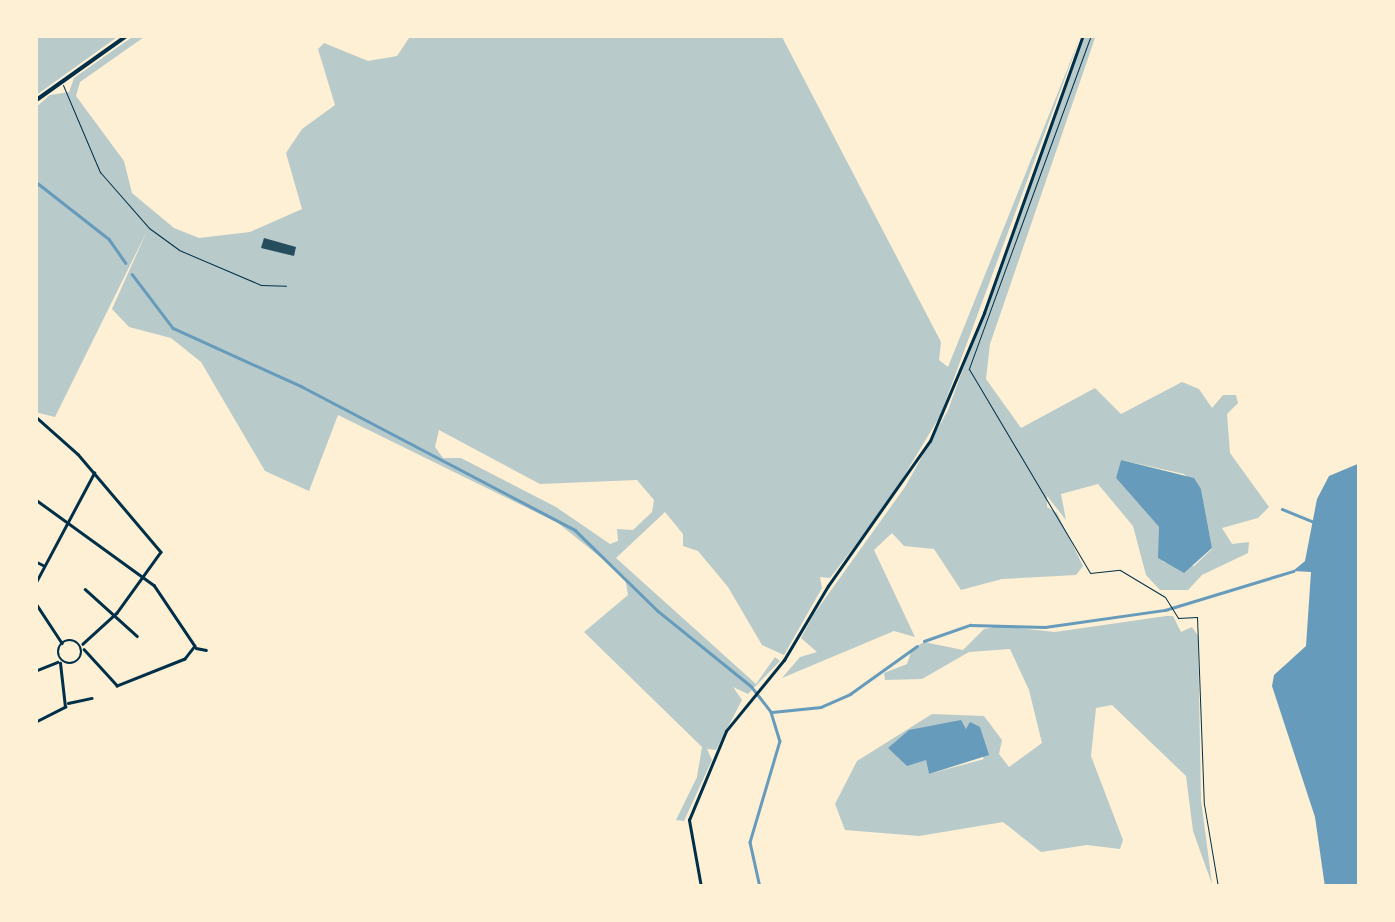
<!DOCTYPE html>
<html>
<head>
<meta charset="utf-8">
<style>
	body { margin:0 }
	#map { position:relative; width:1395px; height:922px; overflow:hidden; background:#fdf0d5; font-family:Karla,sans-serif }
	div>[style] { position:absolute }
	.green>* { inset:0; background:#b9caca }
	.water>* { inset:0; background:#669bbc }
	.stream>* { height:2.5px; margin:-1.25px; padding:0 1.25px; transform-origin:1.25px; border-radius:1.25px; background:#669bbc }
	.building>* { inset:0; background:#264d5e }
	.path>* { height:1px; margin:-0.5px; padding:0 0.5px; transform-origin:0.5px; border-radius:0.5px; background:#003049 }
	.service>* { height:1px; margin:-0.5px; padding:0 0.5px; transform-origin:0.5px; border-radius:0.5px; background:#003049 }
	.minor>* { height:2.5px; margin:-1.25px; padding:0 1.25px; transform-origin:1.25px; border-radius:1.25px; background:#003049 }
	.minor>.ring { margin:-1.25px; padding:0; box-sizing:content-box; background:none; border:2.5px solid #003049; border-radius:50% }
	.primary>* { height:4px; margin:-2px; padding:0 2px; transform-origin:2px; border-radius:2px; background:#003049 }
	span { translate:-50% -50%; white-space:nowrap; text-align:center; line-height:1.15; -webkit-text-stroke:10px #fdf0d5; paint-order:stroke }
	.frame { position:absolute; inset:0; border:38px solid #fdf0d5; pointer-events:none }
</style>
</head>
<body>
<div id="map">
	<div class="green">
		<div style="clip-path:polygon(35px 35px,120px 35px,35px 96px)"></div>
		<div style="clip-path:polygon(evenodd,135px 35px,147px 35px,80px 82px,76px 96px,124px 161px,132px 193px,174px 228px,199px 238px,250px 232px,302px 209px,286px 153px,302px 129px,335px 105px,318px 49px,324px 43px,368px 61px,397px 56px,411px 35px,781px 35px,941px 342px,939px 360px,948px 367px,1081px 35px,940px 416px,887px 504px,830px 578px,820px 577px,822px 588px,784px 655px,762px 645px,728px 587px,698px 551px,683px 546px,683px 534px,665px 512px,616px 558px,756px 684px,775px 657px,780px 661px,748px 694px,733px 687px,742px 700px,716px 750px,707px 749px,712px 760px,684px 821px,676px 820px,697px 777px,702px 747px,584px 632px,628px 595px,625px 577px,558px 523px,338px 415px,309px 491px,265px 471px,201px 362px,171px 338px,129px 327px,112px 309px,147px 231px,55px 417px,35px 412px,35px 108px,50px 95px,69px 92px,74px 78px,135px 35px,439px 430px,540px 484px,637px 480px,654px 500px,652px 512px,633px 530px,617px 529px,618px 541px,610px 544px,556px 507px,461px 458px,443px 458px,435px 447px,439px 430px)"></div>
		<div style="clip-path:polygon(evenodd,1085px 35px,1096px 35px,990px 344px,986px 379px,1021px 428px,1095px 388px,1121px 414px,1182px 382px,1199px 389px,1212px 408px,1223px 395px,1236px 395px,1238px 403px,1227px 414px,1230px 453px,1269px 507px,1258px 518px,1222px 528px,1232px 544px,1249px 542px,1248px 553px,1202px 575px,1188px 590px,1160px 590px,1146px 575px,1133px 526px,1098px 484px,1061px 494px,1066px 520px,1047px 496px,1047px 507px,1057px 513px,1083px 566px,1076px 575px,1002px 579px,961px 590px,934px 549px,904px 546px,892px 533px,874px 550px,915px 637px,894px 631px,782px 678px,800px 657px,817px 652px,801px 638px,814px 614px,905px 487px,948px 410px,1085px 35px,1121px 460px,1184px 474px,1201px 489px,1212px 549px,1194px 566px,1163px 562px,1159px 527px,1116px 478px,1121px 460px)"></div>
		<div style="clip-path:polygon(evenodd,1166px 616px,1173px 616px,1181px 632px,1192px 627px,1198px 636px,1201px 800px,1212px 884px,1193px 831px,1186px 776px,1112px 705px,1096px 708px,1091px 756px,1123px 840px,1120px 849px,1087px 845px,1041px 852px,1003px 822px,919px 836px,845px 830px,835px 804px,857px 761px,932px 714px,984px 716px,1002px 740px,999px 754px,1009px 767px,1042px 743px,1029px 690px,1010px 649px,969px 652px,922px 679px,885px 680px,884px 673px,907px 664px,912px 649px,924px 642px,963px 650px,984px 629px,1000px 626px,1055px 632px,1166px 616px,961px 721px,984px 759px,929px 774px,926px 760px,906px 762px,888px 748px,961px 721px)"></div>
	</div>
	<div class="water">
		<div style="clip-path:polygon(1121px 460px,1194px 478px,1201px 489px,1212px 548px,1184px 573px,1158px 558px,1159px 527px,1116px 478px)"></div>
		<div style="clip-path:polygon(1360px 463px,1360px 887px,1325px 887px,1315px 817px,1272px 686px,1274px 675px,1306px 646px,1311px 572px,1293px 571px,1305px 561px,1317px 499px,1329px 476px)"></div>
		<div style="clip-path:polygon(961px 720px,966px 729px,970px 722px,980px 727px,989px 755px,929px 774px,926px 760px,907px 766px,888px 748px,909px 730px)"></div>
	</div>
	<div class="stream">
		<div style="left:35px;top:181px;width:94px;rotate:38.1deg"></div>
		<div style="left:109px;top:239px;width:29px;rotate:55deg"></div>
		<div style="left:132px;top:274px;width:68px;rotate:52.8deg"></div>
		<div style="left:173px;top:328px;width:141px;rotate:24.4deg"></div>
		<div style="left:301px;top:386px;width:310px;rotate:27.7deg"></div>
		<div style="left:575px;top:530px;width:116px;rotate:44.3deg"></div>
		<div style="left:658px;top:611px;width:119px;rotate:38.9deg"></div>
		<div style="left:751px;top:686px;width:33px;rotate:52deg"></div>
		<div style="left:771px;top:712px;width:30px;rotate:73deg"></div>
		<div style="left:780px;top:741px;width:105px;rotate:106.5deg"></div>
		<div style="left:750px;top:842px;width:46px;rotate:77.5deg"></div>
		<div style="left:1282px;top:509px;width:35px;rotate:22deg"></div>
		<div style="left:924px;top:641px;width:49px;rotate:-19.2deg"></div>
		<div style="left:970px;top:625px;width:75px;rotate:1.5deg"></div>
		<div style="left:1045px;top:627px;width:121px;rotate:-8.1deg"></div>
		<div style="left:1165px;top:610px;width:134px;rotate:-16.9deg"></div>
		<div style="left:772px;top:712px;width:49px;rotate:-5.8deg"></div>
		<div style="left:821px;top:707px;width:32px;rotate:-24deg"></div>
		<div style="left:850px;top:694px;width:82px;rotate:-35.6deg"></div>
	</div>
	<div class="building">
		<div style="clip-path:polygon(264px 238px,296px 247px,294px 256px,261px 248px)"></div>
	</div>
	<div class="path">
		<div style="left:1091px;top:35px;width:356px;rotate:110.1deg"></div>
		<div style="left:969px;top:369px;width:237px;rotate:59.3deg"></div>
		<div style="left:1090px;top:573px;width:30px;rotate:-6deg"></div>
		<div style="left:1120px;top:570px;width:52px;rotate:31deg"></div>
		<div style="left:1165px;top:597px;width:25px;rotate:58deg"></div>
		<div style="left:1178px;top:618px;width:19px;rotate:-3deg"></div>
		<div style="left:1197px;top:617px;width:187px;rotate:87.9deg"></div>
		<div style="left:1204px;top:804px;width:84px;rotate:80.4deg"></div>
	</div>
	<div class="service">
		<div style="left:63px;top:85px;width:95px;rotate:67deg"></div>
		<div style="left:100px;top:172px;width:74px;rotate:48.8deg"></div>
		<div style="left:149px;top:228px;width:37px;rotate:36deg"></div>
		<div style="left:179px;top:250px;width:89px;rotate:23.1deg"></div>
		<div style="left:261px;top:285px;width:25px;rotate:2deg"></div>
	</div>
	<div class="minor">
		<div style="left:35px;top:416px;width:57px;rotate:41.5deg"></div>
		<div style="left:78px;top:454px;width:128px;rotate:49.7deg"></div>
		<div style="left:161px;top:552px;width:75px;rotate:125.8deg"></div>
		<div style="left:117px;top:613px;width:46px;rotate:137.6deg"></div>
		<div style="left:35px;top:499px;width:147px;rotate:35.9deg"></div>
		<div style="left:154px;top:585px;width:73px;rotate:56.1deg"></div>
		<div style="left:195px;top:646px;width:16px;rotate:128deg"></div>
		<div style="left:185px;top:659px;width:73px;rotate:158.3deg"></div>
		<div style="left:117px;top:686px;width:49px;rotate:-132.5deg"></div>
		<div style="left:35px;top:561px;width:9px;rotate:27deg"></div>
		<div style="left:35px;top:584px;width:126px;rotate:-62deg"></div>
		<div style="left:85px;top:589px;width:70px;rotate:42.1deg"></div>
		<div style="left:35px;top:602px;width:49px;rotate:56.6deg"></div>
		<div class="ring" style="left:58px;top:640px;width:21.5px;height:21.5px"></div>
		<div style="left:196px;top:648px;width:10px;rotate:11deg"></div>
		<div style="left:35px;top:671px;width:24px;rotate:-22deg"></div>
		<div style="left:68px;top:703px;width:24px;rotate:-12deg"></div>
		<div style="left:35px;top:722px;width:34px;rotate:-27deg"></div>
		<div style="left:65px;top:707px;width:44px;rotate:-96.5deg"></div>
		<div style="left:701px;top:887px;width:68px;rotate:-100.2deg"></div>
		<div style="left:689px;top:820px;width:96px;rotate:-67.4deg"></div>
		<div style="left:726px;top:731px;width:92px;rotate:-50.8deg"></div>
		<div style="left:784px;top:660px;width:86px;rotate:-59.3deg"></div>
		<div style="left:828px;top:586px;width:177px;rotate:-54.9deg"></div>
		<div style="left:930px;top:441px;width:139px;rotate:-67.1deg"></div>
		<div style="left:984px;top:313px;width:295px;rotate:-70.4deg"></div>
	</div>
	<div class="primary">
		<div style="left:35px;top:101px;width:114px;rotate:-35.4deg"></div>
	</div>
	<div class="frame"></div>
</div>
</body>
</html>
